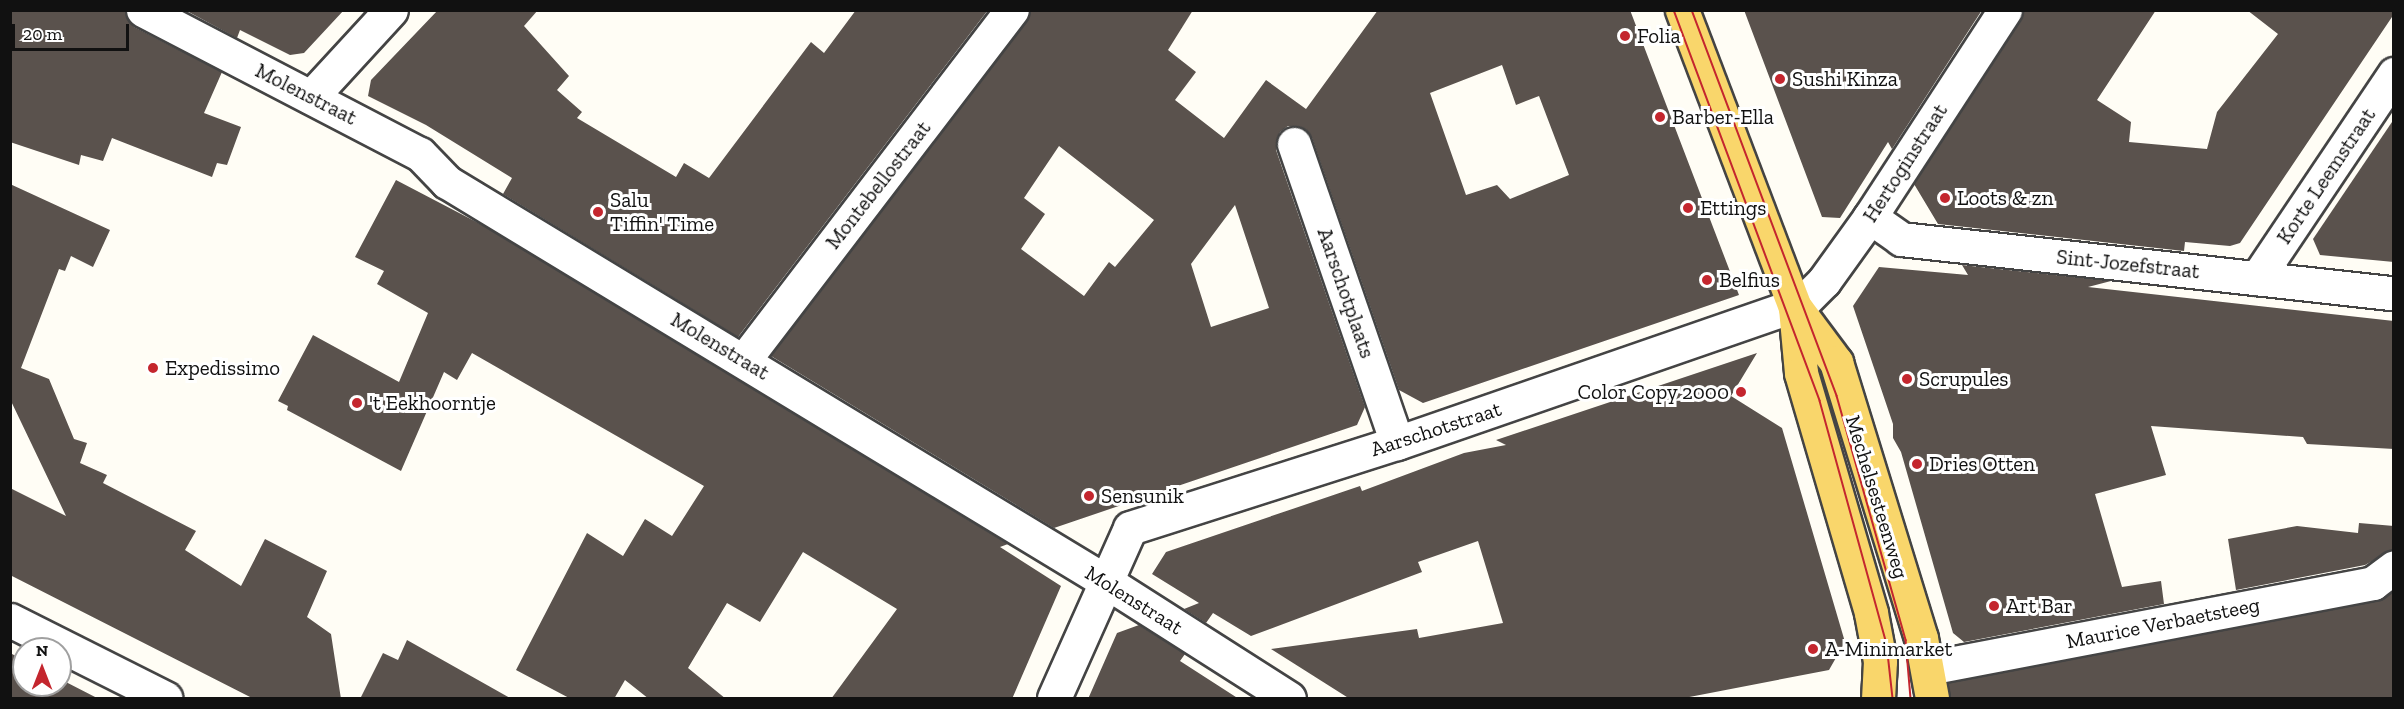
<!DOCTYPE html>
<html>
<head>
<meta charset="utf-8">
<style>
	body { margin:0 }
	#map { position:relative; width:2404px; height:709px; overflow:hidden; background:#fffdf5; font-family:"Zilla Slab",serif }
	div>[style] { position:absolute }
	.building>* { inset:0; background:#5a524d }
	.roads { filter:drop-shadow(2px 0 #444) drop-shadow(-2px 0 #444) drop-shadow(0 2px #444) drop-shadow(0 -2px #444) }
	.minor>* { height:33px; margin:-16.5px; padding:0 16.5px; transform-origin:16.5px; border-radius:16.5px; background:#fff }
	.major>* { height:33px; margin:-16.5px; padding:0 16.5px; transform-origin:16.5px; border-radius:16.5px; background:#f9d66b }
	.tram>* { height:1.5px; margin:-0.75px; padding:0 0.75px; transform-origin:0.75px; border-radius:0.75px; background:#c4262e }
	.dots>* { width:16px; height:16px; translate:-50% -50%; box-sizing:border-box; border:3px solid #fff; border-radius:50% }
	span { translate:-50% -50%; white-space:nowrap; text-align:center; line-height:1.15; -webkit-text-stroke:6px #fff; paint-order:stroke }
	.poi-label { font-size:21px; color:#111 }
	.left { translate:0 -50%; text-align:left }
	.right { translate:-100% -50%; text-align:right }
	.street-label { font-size:21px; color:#111 }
	.frame { position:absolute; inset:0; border:12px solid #111; pointer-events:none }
	.north { position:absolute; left:12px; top:637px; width:60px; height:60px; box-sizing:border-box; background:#fff; border:2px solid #a0a0a0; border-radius:50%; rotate:0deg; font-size:16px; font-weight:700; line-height:24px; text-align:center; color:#111 }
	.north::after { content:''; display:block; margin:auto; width:21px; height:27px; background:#c4262e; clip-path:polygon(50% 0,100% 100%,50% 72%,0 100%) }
	.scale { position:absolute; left:12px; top:24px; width:117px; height:27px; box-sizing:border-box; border:3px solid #111; border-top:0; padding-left:8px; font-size:18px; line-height:21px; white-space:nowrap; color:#111; -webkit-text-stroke:4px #fff; paint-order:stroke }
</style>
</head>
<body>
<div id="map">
	<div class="building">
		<div style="clip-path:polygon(10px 10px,124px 10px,134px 27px,222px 72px,204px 113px,241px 127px,227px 165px,217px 163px,212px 177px,112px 138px,103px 161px,81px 155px,79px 165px,10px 142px)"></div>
		<div style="clip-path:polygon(185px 10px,344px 10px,304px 53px,290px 55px,240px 30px,237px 38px)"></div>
		<div style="clip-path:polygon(438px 10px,538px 10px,524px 26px,569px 76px,557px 90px,582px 112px,577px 118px,676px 177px,684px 163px,709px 178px,811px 42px,824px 53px,856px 10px,988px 10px,738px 337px,503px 194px,512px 178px,426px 125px,368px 96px,371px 80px)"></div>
		<div style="clip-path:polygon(evenodd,1030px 10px,1193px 10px,1168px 50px,1196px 72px,1175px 100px,1224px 138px,1266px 80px,1306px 109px,1378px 10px,1630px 10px,1739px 295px,1423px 403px,1399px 390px,1312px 138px,1306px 130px,1288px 126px,1280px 132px,1276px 150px,1365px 407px,1357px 425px,1054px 528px,771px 356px,1027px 21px,1030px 10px,1502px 65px,1516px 105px,1539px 96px,1569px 175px,1510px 199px,1497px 185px,1466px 195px,1430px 93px,1502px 65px,1030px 10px,1059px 146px,1154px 220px,1115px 267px,1109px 262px,1084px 296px,1021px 249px,1045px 214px,1024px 198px,1059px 146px,1030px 10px,1235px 205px,1269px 308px,1211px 327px,1191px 264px,1235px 205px)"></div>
		<div style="clip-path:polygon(1744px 10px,1982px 10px,1892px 149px,1888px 142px,1840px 218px,1822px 217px)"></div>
		<div style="clip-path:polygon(2024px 10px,2156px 10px,2097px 100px,2131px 122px,2129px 142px,2207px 149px,2217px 112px,2278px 34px,2247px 10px,2394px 10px,2394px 14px,2240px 243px,2230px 246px,2185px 242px,2184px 251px,1938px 224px,1914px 184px)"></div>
		<div style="clip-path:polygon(2394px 119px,2394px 262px,2320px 255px,2313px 239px)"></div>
		<div style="clip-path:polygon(396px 180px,484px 226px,1008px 544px,1000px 547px,1061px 586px,1012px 699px,831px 699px,897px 609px,803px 552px,760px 622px,727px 603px,688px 668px,726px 699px,649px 699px,625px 680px,614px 699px,571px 699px,516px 670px,587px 533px,623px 556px,645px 519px,672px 536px,704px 486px,472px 353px,457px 380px,444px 372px,401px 471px,287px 410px,288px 406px,278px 401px,313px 335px,399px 382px,428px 313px,377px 284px,384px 271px,355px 257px)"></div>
		<div style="clip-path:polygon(10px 184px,110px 230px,93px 267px,71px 256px,65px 271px,59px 269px,21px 368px,49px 379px,74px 439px,87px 443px,80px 463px,107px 475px,103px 483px,196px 531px,185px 550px,241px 586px,265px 539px,327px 571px,307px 617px,331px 634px,341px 699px,254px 699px,10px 575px,10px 488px,66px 516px,10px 399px)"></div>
		<div style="clip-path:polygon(1962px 265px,2111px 281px,2088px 287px,2394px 321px,2394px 449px,2307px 444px,2303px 437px,2151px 426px,2166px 475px,2095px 494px,2122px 587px,2161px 581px,2164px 604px,1964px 642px,1953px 633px,1901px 452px,1893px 438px,1893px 424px,1853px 306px,1879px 267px,1968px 275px)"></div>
		<div style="clip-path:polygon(1757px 353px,1731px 396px,1782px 428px,1845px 642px,1829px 670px,1679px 699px,1350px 699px,1271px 649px,1417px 629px,1419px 638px,1503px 623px,1478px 541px,1418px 562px,1422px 572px,1251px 636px,1213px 613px,1206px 623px,1184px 609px,1199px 603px,1152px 574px,1166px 552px,1360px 486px,1362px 491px,1464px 453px,1506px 445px,1496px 440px)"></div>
		<div style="clip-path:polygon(2359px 523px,2394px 526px,2394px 549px,2365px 565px,2236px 590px,2228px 539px,2297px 526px,2358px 533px)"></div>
		<div style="clip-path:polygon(2394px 591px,2394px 699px,1950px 699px,1948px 683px,2377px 601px)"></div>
		<div style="clip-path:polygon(1139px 625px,1185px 654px,1180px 661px,1239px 699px,1088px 699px,1117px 633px)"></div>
		<div style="clip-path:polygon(407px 640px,512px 699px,360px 699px,383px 653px,398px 660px)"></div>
		<div style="clip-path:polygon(10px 653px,24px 660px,24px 685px,60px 685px,60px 679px,99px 699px,10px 699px)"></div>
	</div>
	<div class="roads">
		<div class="minor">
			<div style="left:143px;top:10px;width:312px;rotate:27.5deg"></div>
			<div style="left:420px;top:154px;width:39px;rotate:46deg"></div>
			<div style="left:447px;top:182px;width:770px;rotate:31.23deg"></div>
			<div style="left:1105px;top:581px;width:218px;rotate:32.5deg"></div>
			<div style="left:311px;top:97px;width:118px;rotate:-47.4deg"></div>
			<div style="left:1294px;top:144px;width:316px;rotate:71deg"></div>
			<div style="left:1870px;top:217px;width:38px;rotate:35deg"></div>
			<div style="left:1901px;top:239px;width:496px;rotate:6.3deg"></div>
			<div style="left:2257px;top:278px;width:246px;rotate:-56.1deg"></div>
			<div style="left:744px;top:360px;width:441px;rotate:-52.6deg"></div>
			<div style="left:10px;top:620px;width:174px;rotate:26.7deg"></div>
			<div style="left:1928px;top:668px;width:453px;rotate:-10.8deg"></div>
			<div style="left:2373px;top:583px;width:26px;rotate:-37deg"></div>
			<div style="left:1054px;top:698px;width:186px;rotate:-65.9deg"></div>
			<div style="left:1130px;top:528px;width:280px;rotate:-17.7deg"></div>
			<div style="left:1397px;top:443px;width:429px;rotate:-19.1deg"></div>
			<div style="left:1802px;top:303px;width:31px;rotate:-45deg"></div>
			<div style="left:1824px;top:281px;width:79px;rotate:-54.3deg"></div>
			<div style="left:1870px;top:217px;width:247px;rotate:-56.9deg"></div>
		</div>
		<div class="major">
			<div style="left:1682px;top:10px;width:318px;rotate:69.2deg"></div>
			<div style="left:1795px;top:307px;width:69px;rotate:53.3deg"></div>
			<div style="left:1836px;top:362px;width:289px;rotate:72.9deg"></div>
			<div style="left:1921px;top:638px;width:61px;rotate:79.6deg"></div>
			<div style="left:1795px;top:308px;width:65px;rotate:84.7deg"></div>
			<div style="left:1801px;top:373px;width:250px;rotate:73.7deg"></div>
			<div style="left:1871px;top:613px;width:49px;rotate:79.4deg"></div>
			<div style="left:1880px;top:661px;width:37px;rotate:93deg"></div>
		</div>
	</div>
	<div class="tram">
		<div style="left:1674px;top:10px;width:417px;rotate:69.5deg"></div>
		<div style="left:1820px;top:401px;width:252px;rotate:74.6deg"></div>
		<div style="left:1887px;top:644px;width:54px;rotate:83.7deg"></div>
		<div style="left:1692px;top:10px;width:412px;rotate:69.4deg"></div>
		<div style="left:1837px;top:396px;width:254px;rotate:74.2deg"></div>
		<div style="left:1906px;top:640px;width:58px;rotate:85.1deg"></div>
	</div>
	<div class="dots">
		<div style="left:1625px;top:36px;background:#c4262e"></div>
		<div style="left:1780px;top:79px;background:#c4262e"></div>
		<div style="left:1660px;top:117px;background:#c4262e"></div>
		<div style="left:1945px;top:198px;background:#c4262e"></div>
		<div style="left:1688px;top:208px;background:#c4262e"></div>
		<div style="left:598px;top:212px;background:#c4262e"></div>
		<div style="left:1707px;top:280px;background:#c4262e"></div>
		<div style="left:153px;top:368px;background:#c4262e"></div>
		<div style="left:1907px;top:379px;background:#c4262e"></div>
		<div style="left:1741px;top:392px;background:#c4262e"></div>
		<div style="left:357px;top:403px;background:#c4262e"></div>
		<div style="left:1917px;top:464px;background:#c4262e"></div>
		<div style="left:1089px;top:496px;background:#c4262e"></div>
		<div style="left:1994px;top:606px;background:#c4262e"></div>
		<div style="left:1813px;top:649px;background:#c4262e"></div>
	</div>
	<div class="poi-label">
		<span class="left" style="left:1637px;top:36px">Folia</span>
		<span class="left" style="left:1792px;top:79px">Sushi Kinza</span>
		<span class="left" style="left:1672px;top:117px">Barber-Ella</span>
		<span class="left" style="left:1957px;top:198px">Loots &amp; zn</span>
		<span class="left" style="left:610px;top:212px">Salu<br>Tiffin' Time</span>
		<span class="left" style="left:1700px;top:208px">Ettings</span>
		<span class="left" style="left:1719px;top:280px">Belfius</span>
		<span class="left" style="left:165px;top:368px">Expedissimo</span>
		<span class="left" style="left:1919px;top:379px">Scrupules</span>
		<span class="right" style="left:1729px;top:392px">Color Copy 2000</span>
		<span class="left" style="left:369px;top:403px">'t Eekhoorntje</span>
		<span class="left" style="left:1929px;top:464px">Dries Otten</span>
		<span class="left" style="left:1101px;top:496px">Sensunik</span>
		<span class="left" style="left:2006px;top:606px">Art Bar</span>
		<span class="left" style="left:1825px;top:649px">A-Minimarket</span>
	</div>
	<div class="street-label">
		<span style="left:306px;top:94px;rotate:27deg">Molenstraat</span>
		<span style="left:1905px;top:163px;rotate:-57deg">Hertoginstraat</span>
		<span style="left:2326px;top:176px;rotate:-56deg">Korte Leemstraat</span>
		<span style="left:878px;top:185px;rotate:-52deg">Montebellostraat</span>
		<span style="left:2128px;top:264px;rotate:6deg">Sint-Jozefstraat</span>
		<span style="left:1346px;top:293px;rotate:71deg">Aarschotplaats</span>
		<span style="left:720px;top:346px;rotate:31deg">Molenstraat</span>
		<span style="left:1436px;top:429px;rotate:-18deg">Aarschotstraat</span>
		<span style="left:1877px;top:497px;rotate:73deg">Mechelsesteenweg</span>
		<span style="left:1134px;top:600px;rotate:32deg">Molenstraat</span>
		<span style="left:2163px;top:623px;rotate:-11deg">Maurice Verbaetsteeg</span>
	</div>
	<div class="frame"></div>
	<div class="north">N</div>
	<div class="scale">20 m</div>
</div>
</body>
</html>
